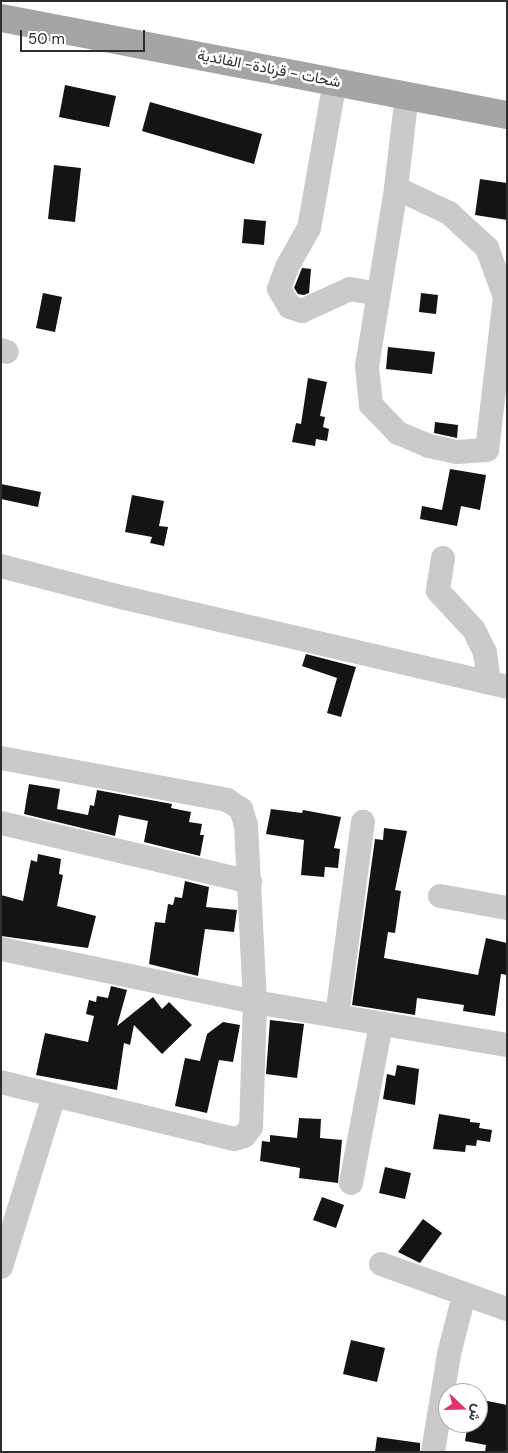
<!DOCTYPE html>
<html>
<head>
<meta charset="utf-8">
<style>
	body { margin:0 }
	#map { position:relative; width:508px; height:1453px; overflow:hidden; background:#fff; font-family:"DM Sans",Vazirmatn,sans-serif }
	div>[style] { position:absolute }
	.building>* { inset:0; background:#141414 }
	.minor>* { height:24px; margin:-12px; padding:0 12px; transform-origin:12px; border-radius:12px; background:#cacaca }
	.major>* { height:28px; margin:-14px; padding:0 14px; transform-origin:14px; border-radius:14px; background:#a5a5a5 }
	span { translate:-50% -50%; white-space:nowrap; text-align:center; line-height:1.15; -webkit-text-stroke:5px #fff; paint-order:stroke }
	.street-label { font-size:15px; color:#2d2d2d }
	.frame { position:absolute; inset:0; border:2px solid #2d2d2d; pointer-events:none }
	.north { position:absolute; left:438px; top:1383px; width:50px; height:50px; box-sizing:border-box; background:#fff; border:1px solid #ababab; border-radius:50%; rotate:111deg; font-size:14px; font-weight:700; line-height:20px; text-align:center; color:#2d2d2d }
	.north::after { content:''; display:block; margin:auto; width:18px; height:22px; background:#df3371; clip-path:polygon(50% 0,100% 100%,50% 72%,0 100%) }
	.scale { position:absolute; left:20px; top:30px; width:125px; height:22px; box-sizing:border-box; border:2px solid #2d2d2d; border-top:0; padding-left:6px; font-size:15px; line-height:18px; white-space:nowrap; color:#2d2d2d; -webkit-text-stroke:4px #fff; paint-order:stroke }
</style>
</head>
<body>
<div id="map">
	<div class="building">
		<div style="clip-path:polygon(65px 85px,116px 96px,109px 127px,59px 117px)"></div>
		<div style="clip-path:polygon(150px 102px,262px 134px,254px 164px,142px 131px)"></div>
		<div style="clip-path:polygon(54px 165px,81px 168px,75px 222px,48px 219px)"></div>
		<div style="clip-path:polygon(480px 179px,507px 183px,507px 220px,475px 215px)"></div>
		<div style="clip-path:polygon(244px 219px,266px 221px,264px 245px,242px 243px)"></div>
		<div style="clip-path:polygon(302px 268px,311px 269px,309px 293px,304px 295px,298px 294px,294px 288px)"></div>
		<div style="clip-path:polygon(43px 293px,62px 297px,55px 332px,36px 328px)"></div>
		<div style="clip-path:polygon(421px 293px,438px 295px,436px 314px,419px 312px)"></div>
		<div style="clip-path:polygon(388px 347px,435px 352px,432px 374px,386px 369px)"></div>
		<div style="clip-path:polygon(308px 378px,327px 382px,320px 416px,325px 417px,323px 427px,329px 429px,327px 441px,316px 439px,315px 446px,292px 442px,296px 423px,301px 424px)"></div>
		<div style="clip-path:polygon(435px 422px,458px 425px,457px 438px,434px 433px)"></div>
		<div style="clip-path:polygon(450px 469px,486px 475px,480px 510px,461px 506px,457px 526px,420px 519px,422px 506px,442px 510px)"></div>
		<div style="clip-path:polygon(1px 484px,41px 492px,38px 507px,1px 499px)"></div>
		<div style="clip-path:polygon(132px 495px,164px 501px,159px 526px,168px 527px,164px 546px,150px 543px,152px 537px,125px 532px)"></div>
		<div style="clip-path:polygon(306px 654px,356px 667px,341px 717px,327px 713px,337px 678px,302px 666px)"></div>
		<div style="clip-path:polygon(29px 784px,60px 789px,57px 809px,88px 815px,90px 805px,94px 806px,97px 790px,172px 804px,171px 808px,191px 812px,189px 822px,202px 824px,200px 835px,204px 835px,200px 856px,144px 842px,148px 821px,119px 815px,115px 836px,24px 814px)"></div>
		<div style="clip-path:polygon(271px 809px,302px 813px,303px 810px,341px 817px,334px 848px,340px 849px,338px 868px,325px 867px,324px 877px,301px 875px,304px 840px,266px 834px)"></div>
		<div style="clip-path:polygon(384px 828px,407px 831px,395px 890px,401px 891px,395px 933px,388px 932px,384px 958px,478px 975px,486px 938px,507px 943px,507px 975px,501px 974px,495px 1016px,463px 1011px,464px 1005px,417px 998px,415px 1015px,352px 1005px,375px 839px,383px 840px)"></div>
		<div style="clip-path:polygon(38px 854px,61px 859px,59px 874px,63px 875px,57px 906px,96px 916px,88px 948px,1px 936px,1px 895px,23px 901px,31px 860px,37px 862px)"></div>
		<div style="clip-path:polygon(185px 881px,209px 887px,206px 907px,237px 910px,234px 932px,205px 929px,198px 976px,149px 964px,155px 922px,165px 923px,168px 904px,173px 905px,175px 897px,182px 898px)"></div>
		<div style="clip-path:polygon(111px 986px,127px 990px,117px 1026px,153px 997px,162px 1009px,169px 1002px,192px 1025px,162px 1054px,134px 1025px,130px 1045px,124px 1043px,117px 1090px,36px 1075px,45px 1033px,88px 1042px,94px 1016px,86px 1014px,89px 1000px,96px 1002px,97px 996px,108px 998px)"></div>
		<div style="clip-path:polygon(270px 1020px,304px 1024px,297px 1078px,266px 1074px)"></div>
		<div style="clip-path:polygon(223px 1022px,240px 1025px,233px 1062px,219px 1060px,207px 1113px,175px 1106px,185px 1058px,200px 1061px,207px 1034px)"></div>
		<div style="clip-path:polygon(397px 1065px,419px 1069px,415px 1105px,383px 1099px,387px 1074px,395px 1076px)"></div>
		<div style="clip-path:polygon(439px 1114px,470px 1119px,470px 1122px,480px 1123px,479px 1128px,492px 1130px,490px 1142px,477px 1140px,476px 1146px,466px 1145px,465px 1152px,433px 1149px)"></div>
		<div style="clip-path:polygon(299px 1118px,321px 1119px,320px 1138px,342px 1140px,338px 1183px,299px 1178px,300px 1168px,260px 1161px,262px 1141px,270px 1142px,270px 1135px,297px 1138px)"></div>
		<div style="clip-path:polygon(385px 1167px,411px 1173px,405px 1199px,379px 1193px)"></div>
		<div style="clip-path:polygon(322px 1197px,344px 1205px,336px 1228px,313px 1220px)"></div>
		<div style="clip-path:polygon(423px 1219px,442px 1233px,420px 1263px,398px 1252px)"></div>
		<div style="clip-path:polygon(351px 1340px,385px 1348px,377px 1382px,343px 1374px)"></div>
		<div style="clip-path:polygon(478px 1399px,507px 1405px,507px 1452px,485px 1452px,486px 1445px,465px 1441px,468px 1423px,478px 1423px)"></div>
		<div style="clip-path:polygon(377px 1437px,420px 1443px,420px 1452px,375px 1452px)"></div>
	</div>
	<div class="minor">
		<div style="left:335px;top:81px;width:149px;rotate:100deg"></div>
		<div style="left:309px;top:228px;width:45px;rotate:119.4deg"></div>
		<div style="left:287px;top:267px;width:23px;rotate:110deg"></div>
		<div style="left:279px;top:289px;width:21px;rotate:59deg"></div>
		<div style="left:290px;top:307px;width:13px;rotate:18deg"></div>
		<div style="left:302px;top:311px;width:53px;rotate:-24.6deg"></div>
		<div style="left:350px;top:289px;width:28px;rotate:10deg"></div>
		<div style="left:396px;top:188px;width:59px;rotate:25.3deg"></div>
		<div style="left:449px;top:213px;width:52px;rotate:42.6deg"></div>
		<div style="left:487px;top:248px;width:52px;rotate:69.8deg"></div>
		<div style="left:505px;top:297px;width:154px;rotate:96.7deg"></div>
		<div style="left:487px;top:450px;width:30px;rotate:176deg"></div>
		<div style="left:457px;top:452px;width:29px;rotate:-168deg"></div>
		<div style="left:429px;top:446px;width:34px;rotate:-157deg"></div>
		<div style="left:398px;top:433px;width:39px;rotate:-134deg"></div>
		<div style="left:371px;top:405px;width:39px;rotate:-96deg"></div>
		<div style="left:367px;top:366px;width:180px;rotate:-80.7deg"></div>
		<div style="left:396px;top:188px;width:94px;rotate:-83.3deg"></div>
		<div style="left:1px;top:350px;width:6px;rotate:18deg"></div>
		<div style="left:443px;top:558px;width:33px;rotate:99deg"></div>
		<div style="left:438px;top:591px;width:53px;rotate:47.3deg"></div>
		<div style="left:474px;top:630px;width:25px;rotate:64deg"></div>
		<div style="left:485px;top:653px;width:30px;rotate:82deg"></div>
		<div style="left:1px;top:566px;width:128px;rotate:14.5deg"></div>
		<div style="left:125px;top:598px;width:392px;rotate:13.1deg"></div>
		<div style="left:1px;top:758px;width:230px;rotate:10.5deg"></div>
		<div style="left:227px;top:800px;width:17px;rotate:33deg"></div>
		<div style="left:241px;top:809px;width:17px;rotate:73deg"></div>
		<div style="left:246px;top:825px;width:177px;rotate:87.1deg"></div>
		<div style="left:255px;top:1002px;width:125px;rotate:91.8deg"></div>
		<div style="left:251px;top:1127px;width:11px;rotate:128deg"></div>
		<div style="left:244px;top:1136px;width:10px;rotate:163deg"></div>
		<div style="left:234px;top:1139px;width:240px;rotate:-166.3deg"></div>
		<div style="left:1px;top:823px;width:256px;rotate:13.3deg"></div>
		<div style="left:440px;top:896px;width:68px;rotate:10.2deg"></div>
		<div style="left:1px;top:949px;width:259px;rotate:11.8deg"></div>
		<div style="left:255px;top:1002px;width:256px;rotate:9.7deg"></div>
		<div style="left:337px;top:1016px;width:196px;rotate:-82.4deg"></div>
		<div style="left:351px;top:1183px;width:162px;rotate:-79.3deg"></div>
		<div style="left:381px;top:1264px;width:134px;rotate:19.7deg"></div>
		<div style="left:1px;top:1267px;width:179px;rotate:-72.8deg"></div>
		<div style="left:433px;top:1452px;width:99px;rotate:-80.7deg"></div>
		<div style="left:449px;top:1354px;width:61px;rotate:-75.7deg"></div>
	</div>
	<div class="major">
		<div style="left:1px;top:18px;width:515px;rotate:10.85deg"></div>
	</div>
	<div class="street-label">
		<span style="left:269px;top:69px;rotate:11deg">شحات - قرنادة- الفائدية</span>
	</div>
	<div class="frame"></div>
	<div class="north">ش</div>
	<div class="scale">50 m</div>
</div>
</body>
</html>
